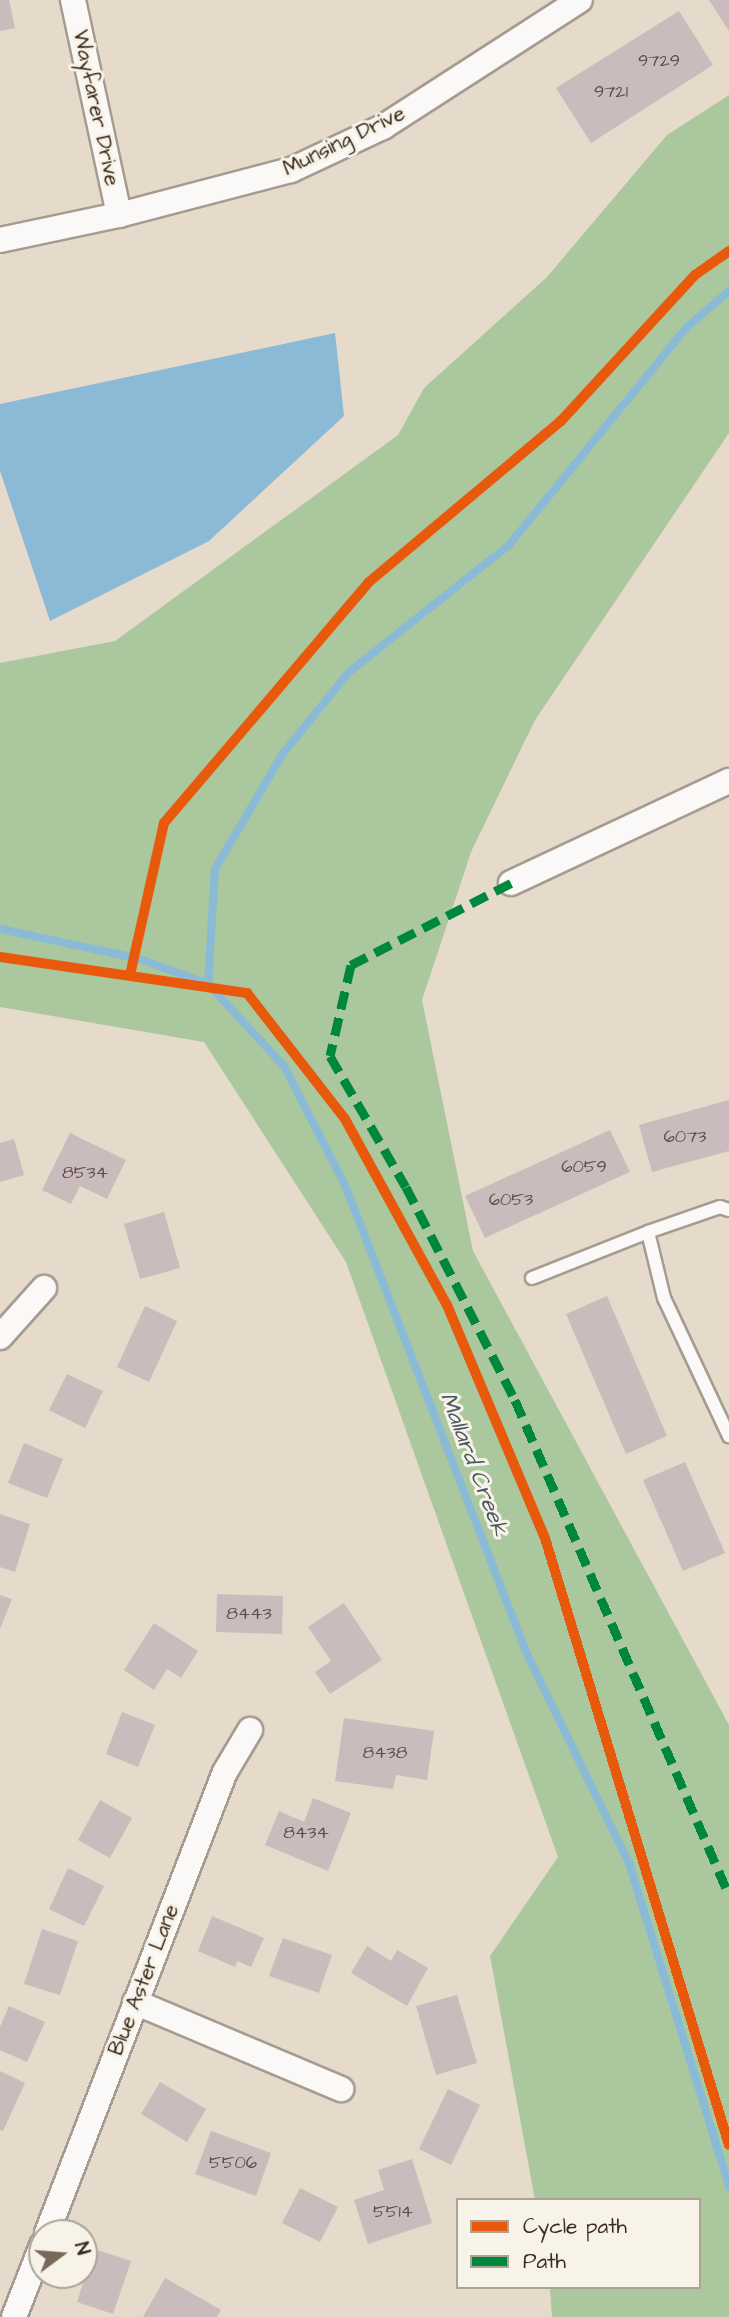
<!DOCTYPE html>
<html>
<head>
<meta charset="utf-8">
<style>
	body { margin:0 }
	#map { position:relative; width:729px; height:2317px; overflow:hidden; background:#e6daca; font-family:"Architects Daughter",sans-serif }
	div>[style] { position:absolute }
	.forest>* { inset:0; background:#aac79d }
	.water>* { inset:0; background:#8bbad6 }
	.stream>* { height:8px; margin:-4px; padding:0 4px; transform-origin:4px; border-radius:4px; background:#8bbad6 }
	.building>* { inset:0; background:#cabcbc }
	.roads { filter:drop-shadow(2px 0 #a59b91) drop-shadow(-2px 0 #a59b91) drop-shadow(0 2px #a59b91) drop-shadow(0 -2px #a59b91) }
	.service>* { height:12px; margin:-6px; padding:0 6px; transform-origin:6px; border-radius:6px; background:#fbf9f7 }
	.minor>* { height:24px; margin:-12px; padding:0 12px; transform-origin:12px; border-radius:12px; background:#fbf9f7 }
	.quiet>* { height:9px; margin-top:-4.5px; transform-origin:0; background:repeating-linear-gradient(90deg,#00873e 0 18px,transparent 0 27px) }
	.cycleway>* { height:10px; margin:-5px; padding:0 5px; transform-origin:5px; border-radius:5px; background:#e8590c }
	span { translate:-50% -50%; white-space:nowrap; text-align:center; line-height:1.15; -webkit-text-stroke:6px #f7f3e8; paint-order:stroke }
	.number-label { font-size:18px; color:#5f4e46 }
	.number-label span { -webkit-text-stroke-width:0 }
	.street-label { font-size:21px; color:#3b2a1e }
	.water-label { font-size:23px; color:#495860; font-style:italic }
	.legend { position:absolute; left:456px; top:2198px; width:245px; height:91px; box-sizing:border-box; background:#f7f3e8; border:2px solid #aca397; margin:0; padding:9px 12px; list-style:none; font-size:21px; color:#3b2a1e }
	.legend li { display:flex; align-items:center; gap:14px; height:35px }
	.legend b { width:35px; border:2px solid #aca397 }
	.north { position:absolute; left:28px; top:2219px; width:70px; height:70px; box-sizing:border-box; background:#f7f3e8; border:2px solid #aca397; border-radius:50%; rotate:74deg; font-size:19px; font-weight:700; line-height:28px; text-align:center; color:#3b2a1e }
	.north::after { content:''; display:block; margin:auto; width:24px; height:32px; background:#77685a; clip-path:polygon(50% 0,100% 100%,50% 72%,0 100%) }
</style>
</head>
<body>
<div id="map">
	<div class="forest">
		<div style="clip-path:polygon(729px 95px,729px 433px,535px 720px,471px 852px,422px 1000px,473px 1251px,729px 1725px,729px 2317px,552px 2317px,550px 2287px,699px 2287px,699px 2200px,535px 2200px,490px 1956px,558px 1857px,346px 1262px,204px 1042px,0 1007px,0 663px,115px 641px,398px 435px,424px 388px,547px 277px,667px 135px)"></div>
	</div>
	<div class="water">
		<div style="clip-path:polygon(335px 333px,344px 416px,209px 541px,50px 621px,0 471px,0 404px)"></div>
	</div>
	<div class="stream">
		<div style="left:0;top:929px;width:143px;rotate:12.1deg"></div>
		<div style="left:140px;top:959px;width:72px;rotate:20.2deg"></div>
		<div style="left:208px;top:984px;width:112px;rotate:47.2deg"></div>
		<div style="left:284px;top:1066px;width:134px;rotate:62.9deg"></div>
		<div style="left:345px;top:1185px;width:499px;rotate:68.8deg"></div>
		<div style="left:525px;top:1650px;width:237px;rotate:64deg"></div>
		<div style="left:629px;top:1863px;width:339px;rotate:72.8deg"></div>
		<div style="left:208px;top:984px;width:115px;rotate:-86.5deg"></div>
		<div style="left:215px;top:869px;width:132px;rotate:-59.6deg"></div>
		<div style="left:282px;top:755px;width:105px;rotate:-51.2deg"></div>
		<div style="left:348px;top:673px;width:206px;rotate:-38.5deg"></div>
		<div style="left:509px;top:545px;width:280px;rotate:-50.8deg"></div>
		<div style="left:686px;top:328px;width:57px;rotate:-40.7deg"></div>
	</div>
	<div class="building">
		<div style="clip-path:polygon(0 0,9px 0,15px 28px,0 31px)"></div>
		<div style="clip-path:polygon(709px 0,729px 0,729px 31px)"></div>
		<div style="clip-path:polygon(679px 11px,713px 65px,591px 143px,556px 88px)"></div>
		<div style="clip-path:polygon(729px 1100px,729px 1151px,652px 1172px,639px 1125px)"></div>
		<div style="clip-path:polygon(610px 1130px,630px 1172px,485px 1238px,465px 1196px)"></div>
		<div style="clip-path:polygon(70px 1133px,126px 1160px,107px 1199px,80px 1186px,71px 1204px,42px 1190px)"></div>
		<div style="clip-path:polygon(14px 1139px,24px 1175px,0 1182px,0 1143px)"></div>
		<div style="clip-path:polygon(164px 1212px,180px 1268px,140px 1279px,124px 1224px)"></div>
		<div style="clip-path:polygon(607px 1296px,667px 1436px,626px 1454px,566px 1314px)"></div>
		<div style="clip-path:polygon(145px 1306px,177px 1321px,149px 1382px,117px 1367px)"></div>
		<div style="clip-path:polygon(67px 1374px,103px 1391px,85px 1428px,49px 1410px)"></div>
		<div style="clip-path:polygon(24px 1443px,63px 1459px,47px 1498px,8px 1483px)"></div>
		<div style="clip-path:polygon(685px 1462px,725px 1553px,683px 1571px,643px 1480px)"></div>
		<div style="clip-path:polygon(0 1514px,30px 1524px,15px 1572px,0 1567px)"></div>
		<div style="clip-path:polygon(217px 1594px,283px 1596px,282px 1634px,216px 1632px)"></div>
		<div style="clip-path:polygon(0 1595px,12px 1599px,0 1629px)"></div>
		<div style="clip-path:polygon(344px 1603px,382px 1660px,330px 1694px,315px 1672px,331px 1661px,308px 1627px)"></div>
		<div style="clip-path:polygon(154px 1623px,198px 1651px,181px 1678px,167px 1669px,154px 1690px,124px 1670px)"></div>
		<div style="clip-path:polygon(122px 1712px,155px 1725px,138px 1767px,106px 1754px)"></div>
		<div style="clip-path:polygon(344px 1718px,434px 1731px,427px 1780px,396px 1775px,393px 1789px,335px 1781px)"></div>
		<div style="clip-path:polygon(313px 1798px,351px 1813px,328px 1871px,265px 1845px,279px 1811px,304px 1822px)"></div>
		<div style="clip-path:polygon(100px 1800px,132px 1818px,110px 1858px,78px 1840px)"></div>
		<div style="clip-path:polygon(68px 1868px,104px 1886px,84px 1926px,49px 1909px)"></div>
		<div style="clip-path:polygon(212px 1916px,264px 1938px,251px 1967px,238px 1961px,235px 1967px,198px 1951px)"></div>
		<div style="clip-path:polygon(42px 1929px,78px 1941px,60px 1995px,24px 1984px)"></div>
		<div style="clip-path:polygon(283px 1938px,332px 1955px,319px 1993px,269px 1976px)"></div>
		<div style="clip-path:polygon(367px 1946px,391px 1961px,397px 1950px,428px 1968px,407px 2006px,351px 1973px)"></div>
		<div style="clip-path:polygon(457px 1995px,477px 2063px,436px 2075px,416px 2006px)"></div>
		<div style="clip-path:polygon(9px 2006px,45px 2022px,27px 2062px,0 2050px,0 2027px)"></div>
		<div style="clip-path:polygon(0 2071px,25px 2083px,3px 2131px,0 2130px)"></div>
		<div style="clip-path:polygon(160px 2082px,206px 2109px,187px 2142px,141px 2114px)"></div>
		<div style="clip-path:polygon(448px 2089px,480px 2105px,451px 2165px,419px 2149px)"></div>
		<div style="clip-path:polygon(211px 2131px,271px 2153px,256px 2196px,195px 2174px)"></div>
		<div style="clip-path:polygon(412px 2159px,432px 2223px,368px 2244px,354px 2200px,384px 2190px,378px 2170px)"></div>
		<div style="clip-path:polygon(300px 2188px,338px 2207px,320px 2242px,282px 2223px)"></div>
		<div style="clip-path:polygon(94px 2249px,131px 2261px,113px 2314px,77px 2302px)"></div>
		<div style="clip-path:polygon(165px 2278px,221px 2310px,217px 2317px,143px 2317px)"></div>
	</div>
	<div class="roads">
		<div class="service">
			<div style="left:729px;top:1210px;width:9px;rotate:-162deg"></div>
			<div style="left:720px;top:1207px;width:76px;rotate:160.9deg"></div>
			<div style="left:648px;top:1232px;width:68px;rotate:76.4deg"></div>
			<div style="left:664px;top:1298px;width:153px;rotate:64.8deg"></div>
			<div style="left:532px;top:1278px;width:125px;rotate:-21.6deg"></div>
		</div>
		<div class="minor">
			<div style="left:73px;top:0;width:220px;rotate:77.9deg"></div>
			<div style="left:0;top:240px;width:122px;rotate:-11.9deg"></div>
			<div style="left:119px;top:215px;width:178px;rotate:-14.7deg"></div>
			<div style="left:291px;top:170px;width:102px;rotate:-25.1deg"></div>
			<div style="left:383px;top:127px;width:234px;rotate:-32.8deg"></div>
			<div style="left:511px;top:883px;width:241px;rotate:-25.1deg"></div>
			<div style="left:0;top:1337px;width:66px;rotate:-48.1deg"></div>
			<div style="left:135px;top:2002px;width:224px;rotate:22.9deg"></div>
			<div style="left:47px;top:2233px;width:494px;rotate:-68.9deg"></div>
			<div style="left:225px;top:1772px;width:49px;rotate:-59.2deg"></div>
			<div style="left:14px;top:2317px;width:77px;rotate:-68.7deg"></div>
		</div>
	</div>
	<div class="quiet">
		<div style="left:511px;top:883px;width:180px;rotate:152.9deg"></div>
		<div style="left:351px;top:965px;width:93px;rotate:103deg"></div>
		<div style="left:330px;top:1056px;width:151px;rotate:59.9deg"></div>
		<div style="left:406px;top:1187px;width:239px;rotate:62.9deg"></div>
		<div style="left:515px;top:1400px;width:539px;rotate:66.62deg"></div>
	</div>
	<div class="cycleway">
		<div style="left:0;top:957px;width:250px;rotate:8.3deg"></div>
		<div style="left:247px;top:993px;width:160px;rotate:52.1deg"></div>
		<div style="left:345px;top:1119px;width:212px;rotate:61.3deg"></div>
		<div style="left:447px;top:1305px;width:253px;rotate:67.2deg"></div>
		<div style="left:545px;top:1538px;width:634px;rotate:73.14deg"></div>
		<div style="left:130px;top:975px;width:156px;rotate:-77.4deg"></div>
		<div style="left:164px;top:823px;width:316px;rotate:-49.6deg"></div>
		<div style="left:369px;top:582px;width:251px;rotate:-40deg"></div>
		<div style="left:561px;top:421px;width:198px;rotate:-47.5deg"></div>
		<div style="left:695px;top:275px;width:42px;rotate:-35.2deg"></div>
	</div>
	<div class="number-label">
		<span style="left:659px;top:61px">9729</span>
		<span style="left:611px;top:92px">9721</span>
		<span style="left:685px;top:1137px">6073</span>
		<span style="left:584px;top:1167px">6059</span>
		<span style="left:85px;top:1173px">8534</span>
		<span style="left:511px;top:1200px">6053</span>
		<span style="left:249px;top:1614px">8443</span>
		<span style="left:385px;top:1753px">8438</span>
		<span style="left:306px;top:1833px">8434</span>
		<span style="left:233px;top:2163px">5506</span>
		<span style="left:393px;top:2212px">5514</span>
	</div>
	<div class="street-label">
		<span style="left:96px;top:108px;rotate:78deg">Wayfarer Drive</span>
		<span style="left:344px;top:141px;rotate:-26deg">Munsing Drive</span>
		<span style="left:144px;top:1980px;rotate:-69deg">Blue Aster Lane</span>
	</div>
	<div class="water-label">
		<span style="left:474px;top:1464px;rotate:69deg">Mallard Creek</span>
	</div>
	<ul class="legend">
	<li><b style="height:9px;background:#e8590c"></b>Cycle path</li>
	<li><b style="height:9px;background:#00873e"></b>Path</li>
	</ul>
	<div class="north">N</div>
</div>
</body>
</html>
